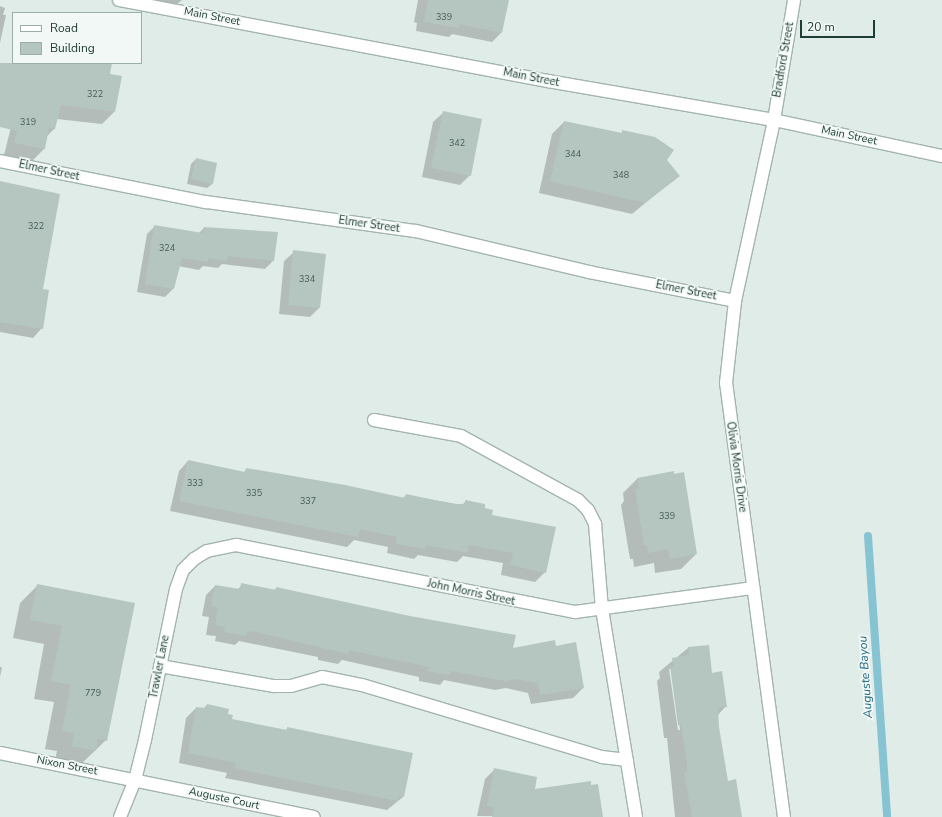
<!DOCTYPE html>
<html>
<head>
<meta charset="utf-8">
<style>
	body { margin:0 }
	#map { position:relative; width:942px; height:817px; overflow:hidden; background:#e0ece7; font-family:"Nunito Sans",sans-serif }
	div>[style] { position:absolute }
	.shadow>* { inset:0; background:#0003 }
	.stream>* { height:8px; margin:-4px; padding:0 4px; transform-origin:4px; border-radius:4px; background:#86c4d3 }
	.building>* { inset:0; background:#b5c6c0 }
	.roads { filter:drop-shadow(1px 0 #a3b4ae) drop-shadow(-1px 0 #a3b4ae) drop-shadow(0 1px #a3b4ae) drop-shadow(0 -1px #a3b4ae) }
	.minor>* { height:12px; margin:-6px; padding:0 6px; transform-origin:6px; border-radius:6px; background:#fff }
	span { translate:-50% -50%; white-space:nowrap; text-align:center; line-height:1.15; -webkit-text-stroke:3.5px #f1f8f5; paint-order:stroke }
	.number-label { font-size:9px; color:#455e58 }
	.number-label span { -webkit-text-stroke-width:0 }
	.street-label { font-size:11px; color:#203c36 }
	.water-label { font-size:12px; color:#19667a; font-style:italic }
	.legend { position:absolute; left:12px; top:12px; width:130px; height:52px; box-sizing:border-box; background:#f1f8f5; border:1px solid #9dada9; margin:0; padding:5px 7px; list-style:none; font-size:12px; color:#203c36 }
	.legend li { display:flex; align-items:center; gap:8px; height:20px }
	.legend b { width:20px; border:1px solid #9dada9 }
	.scale { position:absolute; left:800px; top:20px; width:75px; height:18px; box-sizing:border-box; border:2px solid #203c36; border-top:0; padding-left:5px; font-size:12px; line-height:14px; white-space:nowrap; color:#203c36; -webkit-text-stroke:3px #f1f8f5; paint-order:stroke }
</style>
</head>
<body>
<div id="map">
	<div class="shadow">
		<div style="clip-path:polygon(156px 0,182px 0,177px 4px)"></div>
		<div style="clip-path:polygon(418px 0,497px 0,507px 2px,501px 33px,492px 42px,452px 34px,449px 37px,416px 31px,417px 23px,414px 22px)"></div>
		<div style="clip-path:polygon(0 6px,5px 8px,3px 15px,6px 15px,0 43px)"></div>
		<div style="clip-path:polygon(27px 63px,111px 63px,108px 74px,114px 112px,102px 124px,57px 119px,54px 129px,47px 136px,44px 149px,32px 161px,4px 155px)"></div>
		<div style="clip-path:polygon(443px 113px,470px 175px,460px 185px,422px 177px,433px 122px)"></div>
		<div style="clip-path:polygon(564px 122px,620px 134px,623px 131px,666px 160px,678px 176px,632px 214px,539px 193px,552px 134px)"></div>
		<div style="clip-path:polygon(196px 159px,212px 184px,207px 188px,187px 184px,191px 164px)"></div>
		<div style="clip-path:polygon(0 185px,42px 328px,33px 338px,0 332px)"></div>
		<div style="clip-path:polygon(155px 226px,198px 234px,204px 228px,273px 261px,265px 269px,222px 264px,218px 268px,203px 266px,199px 270px,178px 266px,173px 289px,165px 297px,137px 292px,147px 234px)"></div>
		<div style="clip-path:polygon(294px 252px,320px 307px,310px 317px,279px 314px,284px 261px)"></div>
		<div style="clip-path:polygon(188px 461px,243px 473px,246px 470px,402px 499px,406px 495px,462px 505px,466px 501px,491px 515px,545px 572px,535px 582px,501px 575px,503px 563px,463px 556px,457px 562px,418px 555px,414px 559px,387px 553px,388px 547px,354px 540px,347px 547px,170px 511px,179px 471px)"></div>
		<div style="clip-path:polygon(674px 475px,696px 554px,681px 569px,655px 573px,654px 563px,634px 567px,633px 559px,630px 559px,621px 505px,624px 501px,623px 493px,637px 479px)"></div>
		<div style="clip-path:polygon(38px 585px,134px 604px,106px 740px,77px 768px,54px 764px,57px 751px,45px 749px,54px 702px,34px 699px,44px 644px,13px 638px,20px 603px)"></div>
		<div style="clip-path:polygon(242px 585px,274px 590px,276px 589px,512px 650px,555px 647px,583px 688px,573px 698px,531px 704px,528px 693px,506px 688px,495px 690px,444px 680px,440px 685px,419px 681px,419px 677px,342px 660px,338px 664px,318px 660px,318px 657px,239px 641px,235px 645px,215px 641px,216px 636px,206px 635px,209px 617px,202px 616px,206px 595px,215px 586px,237px 590px)"></div>
		<div style="clip-path:polygon(evenodd,688px 648px,712px 674px,726px 706px,718px 715px,718px 727px,727px 782px,741px 817px,675px 817px,667px 738px,664px 738px,657px 681px,660px 678px,659px 672px,688px 648px,669px 669px,671px 669px,680px 730px,678px 730px,669px 669px)"></div>
		<div style="clip-path:polygon(0 667px,2px 667px,0 677px)"></div>
		<div style="clip-path:polygon(207px 705px,227px 714px,231px 720px,284px 731px,288px 728px,403px 797px,387px 810px,225px 778px,227px 773px,179px 763px,186px 718px,196px 708px,203px 709px)"></div>
		<div style="clip-path:polygon(495px 769px,534px 790px,602px 817px,477px 816px,485px 779px)"></div>
	</div>
	<div class="stream">
		<div style="left:868px;top:536px;width:282px;rotate:86.1deg"></div>
	</div>
	<div class="building">
		<div style="clip-path:polygon(428px 0,509px 0,502px 33px,460px 24px,459px 28px,424px 22px)"></div>
		<div style="clip-path:polygon(0 63px,112px 63px,110px 74px,122px 76px,115px 112px,61px 105px,55px 129px,49px 128px,45px 149px,14px 143px,17px 131px,0 127px)"></div>
		<div style="clip-path:polygon(443px 111px,482px 119px,471px 176px,431px 168px)"></div>
		<div style="clip-path:polygon(564px 121px,622px 133px,622px 130px,655px 137px,674px 150px,667px 160px,680px 176px,645px 203px,550px 181px)"></div>
		<div style="clip-path:polygon(196px 158px,217px 163px,213px 184px,191px 179px)"></div>
		<div style="clip-path:polygon(0 181px,60px 194px,43px 289px,49px 290px,43px 329px,0 322px)"></div>
		<div style="clip-path:polygon(154px 225px,203px 233px,204px 227px,278px 232px,274px 261px,228px 256px,227px 261px,208px 258px,208px 262px,182px 258px,174px 289px,145px 284px)"></div>
		<div style="clip-path:polygon(293px 250px,326px 254px,320px 308px,288px 305px)"></div>
		<div style="clip-path:polygon(188px 460px,245px 472px,246px 468px,345px 485px,405px 498px,406px 494px,453px 504px,465px 504px,465px 500px,485px 504px,485px 508px,493px 510px,492px 515px,556px 527px,546px 573px,510px 565px,513px 553px,469px 545px,467px 553px,426px 545px,425px 549px,396px 544px,397px 537px,360px 529px,358px 537px,179px 501px)"></div>
		<div style="clip-path:polygon(674px 471px,674px 474px,684px 472px,697px 554px,670px 559px,668px 549px,648px 553px,647px 545px,644px 545px,635px 489px,639px 489px,637px 478px)"></div>
		<div style="clip-path:polygon(241px 583px,276px 590px,276px 587px,410px 616px,516px 635px,513px 648px,555px 640px,556px 646px,576px 642px,584px 688px,540px 695px,538px 683px,517px 679px,505px 681px,451px 671px,450px 675px,428px 671px,429px 667px,349px 650px,348px 654px,256px 632px,247px 631px,246px 636px,224px 632px,225px 627px,215px 625px,218px 608px,211px 606px,215px 585px,240px 589px)"></div>
		<div style="clip-path:polygon(37px 584px,135px 603px,107px 741px,98px 739px,96px 751px,72px 746px,74px 733px,62px 731px,71px 685px,51px 681px,62px 626px,30px 620px)"></div>
		<div style="clip-path:polygon(709px 645px,712px 673px,722px 671px,727px 707px,718px 708px,719px 727px,728px 781px,736px 779px,742px 817px,692px 817px,684px 772px,687px 772px,687px 763px,681px 725px,678px 725px,670px 666px,674px 666px,672px 658px,689px 655px,688px 647px)"></div>
		<div style="clip-path:polygon(207px 704px,229px 709px,228px 714px,233px 715px,232px 719px,287px 730px,287px 727px,413px 753px,404px 797px,399px 796px,398px 801px,271px 776px,235px 768px,236px 763px,188px 753px,196px 707px,206px 708px)"></div>
		<div style="clip-path:polygon(494px 768px,537px 777px,535px 789px,591px 781px,591px 785px,598px 784px,603px 817px,492px 817px,494px 808px,487px 806px)"></div>
	</div>
	<div class="roads">
		<div class="minor">
			<div style="left:119px;top:0;width:437px;rotate:10.7deg"></div>
			<div style="left:548px;top:81px;width:229px;rotate:9.8deg"></div>
			<div style="left:774px;top:120px;width:172px;rotate:12.1deg"></div>
			<div style="left:0;top:161px;width:210px;rotate:11.3deg"></div>
			<div style="left:206px;top:202px;width:212px;rotate:7.9deg"></div>
			<div style="left:416px;top:231px;width:178px;rotate:13.3deg"></div>
			<div style="left:589px;top:272px;width:149px;rotate:11.2deg"></div>
			<div style="left:374px;top:420px;width:88px;rotate:10.4deg"></div>
			<div style="left:461px;top:436px;width:133px;rotate:28.7deg"></div>
			<div style="left:578px;top:500px;width:14px;rotate:45deg"></div>
			<div style="left:588px;top:510px;width:16px;rotate:63deg"></div>
			<div style="left:595px;top:524px;width:85px;rotate:85.3deg"></div>
			<div style="left:602px;top:609px;width:211px;rotate:80.7deg"></div>
			<div style="left:160px;top:666px;width:116px;rotate:10deg"></div>
			<div style="left:274px;top:686px;width:17px"></div>
			<div style="left:291px;top:686px;width:32px;rotate:-16deg"></div>
			<div style="left:322px;top:677px;width:41px;rotate:11.3deg"></div>
			<div style="left:362px;top:685px;width:251px;rotate:16.7deg"></div>
			<div style="left:602px;top:757px;width:25px;rotate:7deg"></div>
			<div style="left:0;top:753px;width:320px;rotate:11.5deg"></div>
			<div style="left:120px;top:817px;width:40px;rotate:-68deg"></div>
			<div style="left:135px;top:780px;width:41px;rotate:-76deg"></div>
			<div style="left:145px;top:740px;width:154px;rotate:-78.4deg"></div>
			<div style="left:176px;top:589px;width:20px;rotate:-70deg"></div>
			<div style="left:183px;top:570px;width:16px;rotate:-45deg"></div>
			<div style="left:194px;top:559px;width:15px;rotate:-32deg"></div>
			<div style="left:207px;top:551px;width:30px;rotate:-12deg"></div>
			<div style="left:236px;top:545px;width:346px;rotate:11.2deg"></div>
			<div style="left:575px;top:612px;width:180px;rotate:-7.7deg"></div>
			<div style="left:784px;top:817px;width:438px;rotate:-97.6deg"></div>
			<div style="left:726px;top:383px;width:82px;rotate:-83.7deg"></div>
			<div style="left:735px;top:301px;width:185px;rotate:-77.8deg"></div>
			<div style="left:774px;top:120px;width:122px;rotate:-80.5deg"></div>
		</div>
	</div>
	<div class="number-label">
		<span style="left:444px;top:17px">339</span>
		<span style="left:95px;top:94px">322</span>
		<span style="left:28px;top:122px">319</span>
		<span style="left:457px;top:143px">342</span>
		<span style="left:573px;top:154px">344</span>
		<span style="left:621px;top:175px">348</span>
		<span style="left:36px;top:226px">322</span>
		<span style="left:167px;top:248px">324</span>
		<span style="left:307px;top:279px">334</span>
		<span style="left:195px;top:483px">333</span>
		<span style="left:254px;top:493px">335</span>
		<span style="left:308px;top:501px">337</span>
		<span style="left:667px;top:516px">339</span>
		<span style="left:93px;top:693px">779</span>
	</div>
	<div class="street-label">
		<span style="left:212px;top:17px;rotate:11deg">Main Street</span>
		<span style="left:784px;top:60px;rotate:-80deg">Bradford Street</span>
		<span style="left:531px;top:78px;rotate:11deg">Main Street</span>
		<span style="left:849px;top:136px;rotate:12deg">Main Street</span>
		<span style="left:49px;top:171px;rotate:12deg">Elmer Street</span>
		<span style="left:369px;top:225px;rotate:8deg">Elmer Street</span>
		<span style="left:686px;top:291px;rotate:11deg">Elmer Street</span>
		<span style="left:736px;top:467px;rotate:82deg">Olivia Morris Drive</span>
		<span style="left:471px;top:593px;rotate:12deg">John Morris Street</span>
		<span style="left:160px;top:667px;rotate:-79deg">Trawler Lane</span>
		<span style="left:67px;top:766px;rotate:11deg">Nixon Street</span>
		<span style="left:224px;top:799px;rotate:12deg">Auguste Court</span>
	</div>
	<div class="water-label">
		<span style="left:866px;top:677px;rotate:-94deg">Auguste Bayou</span>
	</div>
	<ul class="legend">
	<li><b style="height:5px;background:#fff"></b>Road</li>
	<li><b style="height:11px;background:#b5c6c0"></b>Building</li>
	</ul>
	<div class="scale">20 m</div>
</div>
</body>
</html>
